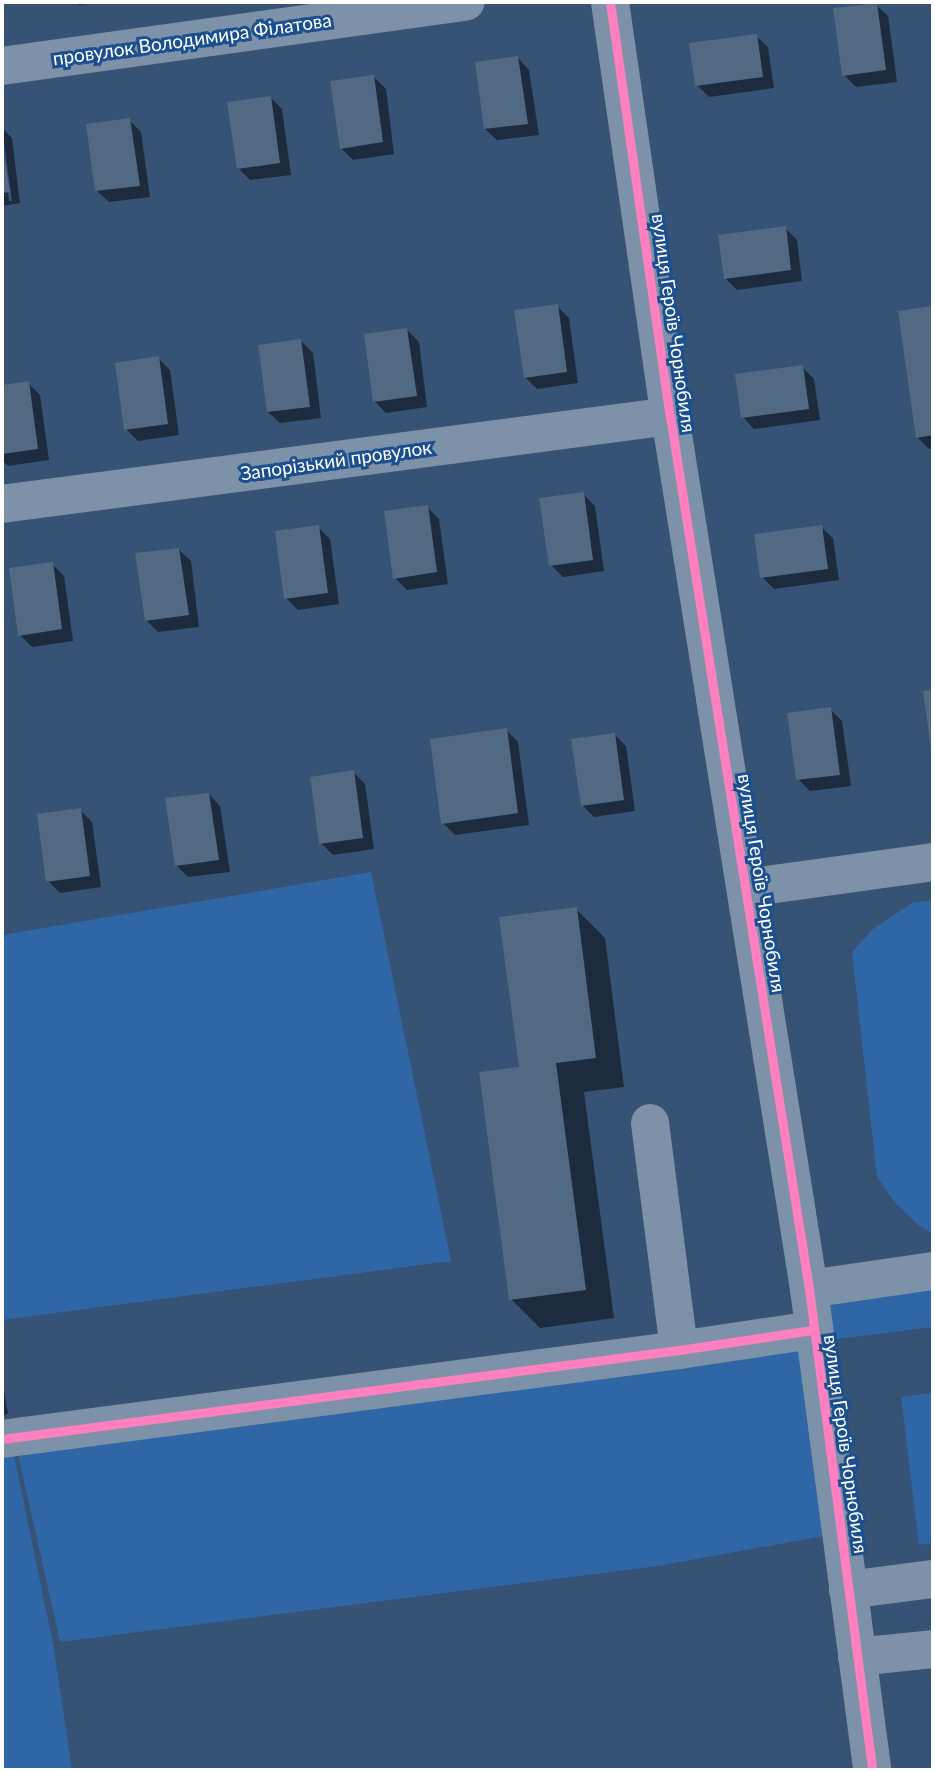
<!DOCTYPE html>
<html>
<head>
<meta charset="utf-8">
<style>
	body { margin:0 }
	#map { position:relative; width:935px; height:1772px; overflow:hidden; background:#365274; font-family:Lato,sans-serif }
	div>[style] { position:absolute }
	.green>* { inset:0; background:#2f66a5 }
	.shadow>* { inset:0; background:#0007 }
	.building>* { inset:0; background:#526984 }
	.minor>* { height:38px; margin:-19px; padding:0 19px; transform-origin:19px; border-radius:19px; background:#7d92a8 }
	.cycleway>* { height:9px; margin:-4.5px; padding:0 4.5px; transform-origin:4.5px; border-radius:4.5px; background:#ff80c0 }
	span { translate:-50% -50%; white-space:nowrap; text-align:center; line-height:1.15; -webkit-text-stroke:6px #1b4f8f; paint-order:stroke }
	.street-label { font-size:19px; color:#fff }
	.frame { position:absolute; inset:0; border:4px solid #fff; pointer-events:none }
</style>
</head>
<body>
<div id="map">
	<div class="green">
		<div style="clip-path:polygon(371px 872px,451px 1261px,2px 1320px,2px 935px)"></div>
		<div style="clip-path:polygon(933px 900px,933px 1234px,918px 1225px,895px 1203px,877px 1177px,852px 952px,873px 929px,912px 903px)"></div>
		<div style="clip-path:polygon(933px 1272px,933px 1327px,814px 1342px,840px 1533px,658px 1566px,60px 1642px,18px 1454px,814px 1342px,809px 1289px)"></div>
		<div style="clip-path:polygon(933px 1393px,933px 1543px,919px 1545px,901px 1397px)"></div>
		<div style="clip-path:polygon(13px 1450px,54px 1649px,72px 1770px,2px 1770px,2px 1451px)"></div>
	</div>
	<div class="shadow">
		<div style="clip-path:polygon(76px 2px,105px 2px,79px 5px)"></div>
		<div style="clip-path:polygon(876px 5px,888px 16px,897px 82px,856px 87px,844px 75px)"></div>
		<div style="clip-path:polygon(756px 36px,768px 47px,774px 88px,709px 97px,697px 85px)"></div>
		<div style="clip-path:polygon(518px 58px,529px 70px,539px 135px,497px 140px,485px 129px)"></div>
		<div style="clip-path:polygon(374px 77px,386px 89px,394px 154px,353px 160px,341px 148px)"></div>
		<div style="clip-path:polygon(270px 97px,282px 109px,291px 175px,250px 180px,238px 168px)"></div>
		<div style="clip-path:polygon(129px 120px,141px 132px,150px 197px,109px 202px,97px 191px)"></div>
		<div style="clip-path:polygon(2px 128px,12px 138px,20px 203px,2px 206px,2px 147px,9px 201px,12px 201px)"></div>
		<div style="clip-path:polygon(785px 228px,797px 240px,802px 281px,737px 290px,725px 278px)"></div>
		<div style="clip-path:polygon(557px 306px,569px 318px,578px 383px,537px 389px,525px 377px)"></div>
		<div style="clip-path:polygon(933px 308px,933px 448px,929px 449px,917px 437px,900px 312px)"></div>
		<div style="clip-path:polygon(407px 330px,419px 342px,427px 407px,386px 413px,374px 401px)"></div>
		<div style="clip-path:polygon(301px 341px,313px 353px,321px 418px,280px 423px,268px 412px)"></div>
		<div style="clip-path:polygon(158px 358px,170px 370px,179px 435px,138px 441px,126px 429px)"></div>
		<div style="clip-path:polygon(802px 367px,814px 379px,820px 420px,754px 429px,743px 417px)"></div>
		<div style="clip-path:polygon(28px 383px,40px 395px,49px 460px,8px 466px,2px 460px,2px 387px)"></div>
		<div style="clip-path:polygon(583px 494px,595px 506px,604px 571px,563px 577px,551px 565px)"></div>
		<div style="clip-path:polygon(427px 507px,439px 519px,448px 584px,407px 590px,395px 578px)"></div>
		<div style="clip-path:polygon(318px 527px,330px 539px,339px 604px,298px 610px,286px 598px)"></div>
		<div style="clip-path:polygon(821px 527px,833px 538px,839px 580px,774px 589px,762px 577px)"></div>
		<div style="clip-path:polygon(179px 550px,191px 561px,199px 627px,158px 632px,146px 620px)"></div>
		<div style="clip-path:polygon(52px 564px,64px 576px,73px 641px,32px 647px,20px 635px)"></div>
		<div style="clip-path:polygon(830px 709px,842px 721px,851px 786px,810px 791px,798px 779px)"></div>
		<div style="clip-path:polygon(506px 730px,518px 742px,529px 825px,455px 835px,443px 823px)"></div>
		<div style="clip-path:polygon(615px 735px,626px 746px,635px 811px,594px 817px,582px 805px)"></div>
		<div style="clip-path:polygon(353px 772px,365px 784px,374px 849px,333px 855px,321px 843px)"></div>
		<div style="clip-path:polygon(209px 794px,220px 806px,230px 872px,188px 877px,176px 865px)"></div>
		<div style="clip-path:polygon(80px 810px,92px 822px,101px 887px,60px 893px,48px 881px)"></div>
		<div style="clip-path:polygon(576px 909px,605px 938px,624px 1087px,584px 1092px,614px 1318px,540px 1328px,511px 1299px,521px 1068px)"></div>
		<div style="clip-path:polygon(2px 1379px,8px 1414px,2px 1415px)"></div>
	</div>
	<div class="building">
		<div style="clip-path:polygon(877px 3px,886px 70px,842px 76px,833px 8px)"></div>
		<div style="clip-path:polygon(757px 34px,763px 77px,695px 86px,689px 43px)"></div>
		<div style="clip-path:polygon(518px 56px,528px 124px,484px 129px,475px 62px)"></div>
		<div style="clip-path:polygon(374px 75px,383px 142px,340px 149px,330px 81px)"></div>
		<div style="clip-path:polygon(271px 96px,280px 163px,237px 169px,227px 102px)"></div>
		<div style="clip-path:polygon(130px 118px,140px 186px,95px 191px,86px 124px)"></div>
		<div style="clip-path:polygon(2px 147px,10px 192px,2px 193px)"></div>
		<div style="clip-path:polygon(786px 226px,791px 270px,724px 279px,718px 235px)"></div>
		<div style="clip-path:polygon(558px 304px,567px 372px,524px 378px,514px 310px)"></div>
		<div style="clip-path:polygon(933px 306px,933px 435px,916px 438px,898px 311px)"></div>
		<div style="clip-path:polygon(407px 328px,417px 396px,373px 402px,364px 334px)"></div>
		<div style="clip-path:polygon(301px 339px,310px 407px,267px 412px,258px 345px)"></div>
		<div style="clip-path:polygon(159px 356px,168px 424px,124px 430px,115px 363px)"></div>
		<div style="clip-path:polygon(803px 365px,809px 409px,741px 418px,735px 374px)"></div>
		<div style="clip-path:polygon(29px 381px,38px 449px,2px 454px,2px 385px)"></div>
		<div style="clip-path:polygon(584px 492px,593px 560px,549px 566px,539px 498px)"></div>
		<div style="clip-path:polygon(428px 505px,437px 572px,393px 579px,384px 511px)"></div>
		<div style="clip-path:polygon(319px 525px,328px 593px,284px 599px,275px 531px)"></div>
		<div style="clip-path:polygon(822px 525px,828px 569px,760px 578px,754px 534px)"></div>
		<div style="clip-path:polygon(179px 548px,189px 615px,145px 621px,135px 553px)"></div>
		<div style="clip-path:polygon(53px 562px,62px 629px,18px 636px,9px 568px)"></div>
		<div style="clip-path:polygon(933px 690px,933px 756px,932px 756px,923px 691px)"></div>
		<div style="clip-path:polygon(831px 707px,840px 775px,796px 780px,787px 713px)"></div>
		<div style="clip-path:polygon(507px 728px,518px 813px,441px 824px,430px 739px)"></div>
		<div style="clip-path:polygon(615px 733px,624px 800px,581px 806px,571px 739px)"></div>
		<div style="clip-path:polygon(354px 770px,363px 838px,319px 844px,310px 777px)"></div>
		<div style="clip-path:polygon(209px 793px,219px 860px,175px 866px,165px 798px)"></div>
		<div style="clip-path:polygon(81px 808px,90px 876px,46px 882px,37px 814px)"></div>
		<div style="clip-path:polygon(577px 907px,596px 1058px,556px 1063px,586px 1290px,509px 1300px,479px 1072px,519px 1067px,499px 917px)"></div>
	</div>
	<div class="minor">
		<div style="left:610px;top:2px;width:418px;rotate:81.8deg"></div>
		<div style="left:670px;top:416px;width:884px;rotate:80.95deg"></div>
		<div style="left:809px;top:1289px;width:485px;rotate:82.5deg"></div>
		<div style="left:2px;top:66px;width:468px;rotate:-7.9deg"></div>
		<div style="left:2px;top:504px;width:674px;rotate:-7.5deg"></div>
		<div style="left:746px;top:888px;width:189px;rotate:-7.9deg"></div>
		<div style="left:650px;top:1123px;width:229px;rotate:82.7deg"></div>
		<div style="left:809px;top:1289px;width:125px;rotate:-8.3deg"></div>
		<div style="left:2px;top:1439px;width:683px;rotate:-7.49deg"></div>
		<div style="left:679px;top:1350px;width:135px;rotate:-8.5deg"></div>
		<div style="left:848px;top:1590px;width:86px;rotate:-7.4deg"></div>
		<div style="left:857px;top:1657px;width:76px;rotate:-6deg"></div>
	</div>
	<div class="cycleway">
		<div style="left:610px;top:2px;width:418px;rotate:81.8deg"></div>
		<div style="left:670px;top:416px;width:884px;rotate:80.95deg"></div>
		<div style="left:809px;top:1289px;width:485px;rotate:82.5deg"></div>
		<div style="left:2px;top:1439px;width:683px;rotate:-7.49deg"></div>
		<div style="left:679px;top:1350px;width:135px;rotate:-8.5deg"></div>
	</div>
	<div class="street-label">
		<span style="left:192px;top:39px;rotate:-8deg">провулок Володимира Філатова</span>
		<span style="left:674px;top:323px;rotate:82deg">вулиця Героїв Чорнобиля</span>
		<span style="left:336px;top:460px;rotate:-8deg">Запорізький провулок</span>
		<span style="left:762px;top:883px;rotate:81deg">вулиця Героїв Чорнобиля</span>
		<span style="left:846px;top:1444px;rotate:82deg">вулиця Героїв Чорнобиля</span>
	</div>
	<div class="frame"></div>
</div>
</body>
</html>
